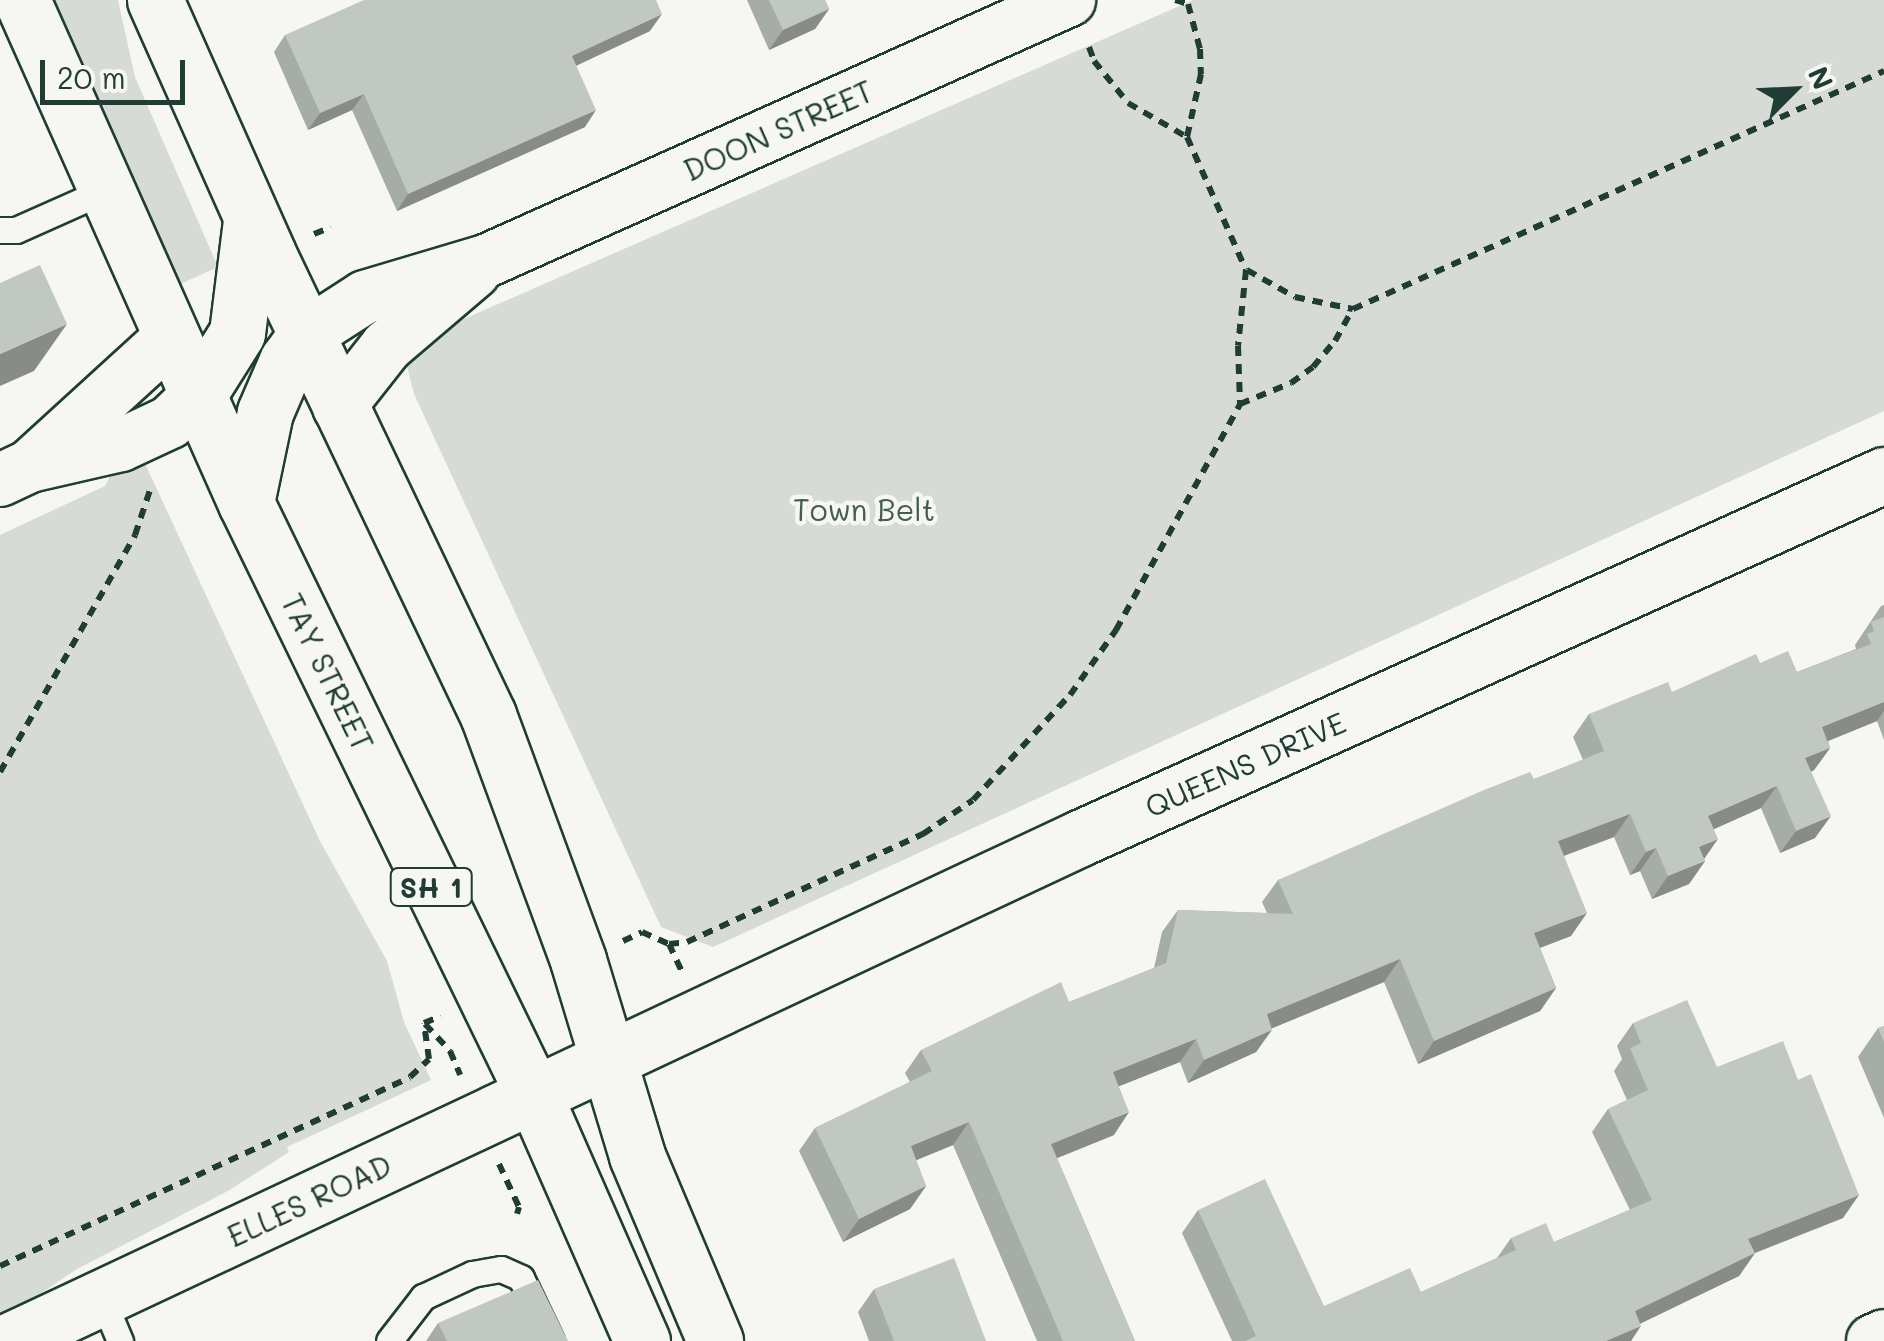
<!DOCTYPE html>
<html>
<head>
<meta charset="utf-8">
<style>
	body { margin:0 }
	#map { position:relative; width:1884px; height:1341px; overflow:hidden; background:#f6f6f2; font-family:Mali,sans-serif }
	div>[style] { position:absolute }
	.green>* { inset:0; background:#d6dbd6 }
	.path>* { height:6px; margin-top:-3px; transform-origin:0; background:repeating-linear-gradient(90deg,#1f3d34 0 10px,transparent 0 18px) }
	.roads { filter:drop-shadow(2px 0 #1f3d34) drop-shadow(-2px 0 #1f3d34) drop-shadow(0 2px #1f3d34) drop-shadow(0 -2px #1f3d34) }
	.service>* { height:25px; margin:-12.5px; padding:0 12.5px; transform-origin:12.5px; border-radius:12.5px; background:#f6f6f2 }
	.minor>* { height:52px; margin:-26px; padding:0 26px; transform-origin:26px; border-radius:26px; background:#f6f6f2 }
	.secondary>* { height:55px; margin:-27.5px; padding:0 27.5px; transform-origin:27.5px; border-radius:27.5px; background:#f6f6f2 }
	.trunk>* { height:55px; margin:-27.5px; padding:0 27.5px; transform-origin:27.5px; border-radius:27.5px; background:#f6f6f2 }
	.wall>* { inset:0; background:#a6aca8 }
	.shaded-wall>* { inset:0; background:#878c88 }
	.building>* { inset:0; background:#c1c8c3 }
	span { translate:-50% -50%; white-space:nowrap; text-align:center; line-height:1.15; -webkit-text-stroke:9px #f6f6f2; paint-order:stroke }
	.shield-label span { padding:2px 8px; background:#f6f6f2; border:2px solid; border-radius:8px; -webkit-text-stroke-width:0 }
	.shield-label { font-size:28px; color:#1f3d34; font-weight:700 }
	.street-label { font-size:30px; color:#1f3d34 }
	.park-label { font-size:30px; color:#445d54 }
	.north { position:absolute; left:1744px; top:40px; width:100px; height:100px; -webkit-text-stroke:8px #f6f6f2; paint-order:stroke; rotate:66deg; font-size:28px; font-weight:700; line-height:40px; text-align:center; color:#1f3d34 }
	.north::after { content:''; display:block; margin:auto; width:35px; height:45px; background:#1f3d34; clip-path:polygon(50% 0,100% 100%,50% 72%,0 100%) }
	.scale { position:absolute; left:40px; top:60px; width:145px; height:45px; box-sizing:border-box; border:5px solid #1f3d34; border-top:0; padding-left:12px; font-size:30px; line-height:35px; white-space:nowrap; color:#1f3d34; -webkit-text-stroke:8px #f6f6f2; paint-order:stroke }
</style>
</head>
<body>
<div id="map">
	<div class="green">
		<div style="clip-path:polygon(52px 0,118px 0,135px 77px,218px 267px,178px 285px)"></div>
		<div style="clip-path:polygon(1193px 0,1884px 0,1884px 411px,713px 947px,661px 927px,414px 394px,402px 346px)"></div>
		<div style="clip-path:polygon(142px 457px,320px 841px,387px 961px,404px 1022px,431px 1080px,287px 1147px,289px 1152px,228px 1191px,77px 1269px,0 1321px,0 535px,105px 486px,113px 470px)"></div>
	</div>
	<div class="path">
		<div style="left:1175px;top:0;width:14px;rotate:17deg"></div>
		<div style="left:1188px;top:4px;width:47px;rotate:75.1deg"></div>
		<div style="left:1200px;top:49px;width:25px;rotate:88deg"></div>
		<div style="left:1201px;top:74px;width:65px;rotate:102.5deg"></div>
		<div style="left:1089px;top:47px;width:15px;rotate:70deg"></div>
		<div style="left:1094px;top:61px;width:54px;rotate:51deg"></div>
		<div style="left:1128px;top:103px;width:68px;rotate:30deg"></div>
		<div style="left:1187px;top:137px;width:145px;rotate:66.1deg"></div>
		<div style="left:1246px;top:270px;width:76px;rotate:96deg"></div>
		<div style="left:1238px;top:346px;width:58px;rotate:88deg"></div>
		<div style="left:314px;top:234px;width:18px;rotate:-22deg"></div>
		<div style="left:1247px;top:270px;width:55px;rotate:29.4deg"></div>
		<div style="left:1295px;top:297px;width:59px;rotate:11.7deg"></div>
		<div style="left:0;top:772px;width:273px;rotate:-60.3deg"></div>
		<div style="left:135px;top:535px;width:51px;rotate:-71.6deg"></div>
		<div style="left:623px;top:941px;width:21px;rotate:-25deg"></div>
		<div style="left:642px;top:932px;width:30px;rotate:24deg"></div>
		<div style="left:669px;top:944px;width:18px;rotate:-6deg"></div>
		<div style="left:687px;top:942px;width:260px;rotate:-24.6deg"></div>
		<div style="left:923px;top:834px;width:60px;rotate:-34.2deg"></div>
		<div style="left:973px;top:800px;width:143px;rotate:-47.3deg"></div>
		<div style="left:1070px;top:695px;width:80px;rotate:-54.7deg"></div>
		<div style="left:1116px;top:630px;width:258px;rotate:-61.2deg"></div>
		<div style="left:1240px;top:404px;width:55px;rotate:-22.4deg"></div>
		<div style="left:1291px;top:383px;width:27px;rotate:-36deg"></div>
		<div style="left:1313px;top:367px;width:34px;rotate:-50deg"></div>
		<div style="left:1335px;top:341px;width:37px;rotate:-61deg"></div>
		<div style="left:1353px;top:309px;width:582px;rotate:-24.14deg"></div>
		<div style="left:669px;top:944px;width:29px;rotate:65deg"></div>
		<div style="left:425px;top:1024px;width:37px;rotate:47deg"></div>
		<div style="left:450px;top:1051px;width:26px;rotate:67deg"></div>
		<div style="left:499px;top:1164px;width:47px;rotate:65.1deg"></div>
		<div style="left:519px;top:1207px;width:7px;rotate:106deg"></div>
		<div style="left:0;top:1266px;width:451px;rotate:-24.7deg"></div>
		<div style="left:410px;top:1077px;width:26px;rotate:-43deg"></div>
		<div style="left:429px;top:1059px;width:36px;rotate:-98deg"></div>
		<div style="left:424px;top:1023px;width:18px;rotate:-22deg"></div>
	</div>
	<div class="roads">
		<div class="service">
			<div style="left:0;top:230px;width:16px"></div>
			<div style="left:16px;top:230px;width:98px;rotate:-24deg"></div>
			<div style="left:102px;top:1298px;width:47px;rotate:67.3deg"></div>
			<div style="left:389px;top:1341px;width:56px;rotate:-52.3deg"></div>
			<div style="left:423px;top:1297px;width:54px;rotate:-25.1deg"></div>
			<div style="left:472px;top:1274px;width:29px;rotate:-10deg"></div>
			<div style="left:501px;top:1269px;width:22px;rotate:24deg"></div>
			<div style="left:521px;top:1278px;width:70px;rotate:64.5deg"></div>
		</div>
		<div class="minor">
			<div style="left:306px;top:335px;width:70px;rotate:-32.8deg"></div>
			<div style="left:365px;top:297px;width:126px;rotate:-16.6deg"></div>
			<div style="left:486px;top:261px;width:639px;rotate:-24.12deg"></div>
			<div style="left:339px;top:407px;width:78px;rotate:-51.8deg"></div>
			<div style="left:387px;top:346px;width:114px;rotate:-40.4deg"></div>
			<div style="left:31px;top:465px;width:188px;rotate:-42.4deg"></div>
			<div style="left:0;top:480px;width:33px;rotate:-25deg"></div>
			<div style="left:30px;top:466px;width:93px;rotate:-13deg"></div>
			<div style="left:121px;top:445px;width:54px;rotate:-25.1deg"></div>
			<div style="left:170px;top:422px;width:39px;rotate:-44deg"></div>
			<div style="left:1873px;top:1341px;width:12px;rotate:-24deg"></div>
		</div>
		<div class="secondary">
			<div style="left:9px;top:1341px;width:1183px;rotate:-25.16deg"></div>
			<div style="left:1080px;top:838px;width:882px;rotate:-24.3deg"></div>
		</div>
		<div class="trunk">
			<div style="left:22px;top:0;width:551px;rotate:66deg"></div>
			<div style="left:246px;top:503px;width:658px;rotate:64.06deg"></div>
			<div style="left:534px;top:1095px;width:269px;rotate:66.3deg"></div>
			<div style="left:155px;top:0;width:278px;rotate:66deg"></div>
			<div style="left:268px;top:254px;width:511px;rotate:64.49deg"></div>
			<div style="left:488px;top:715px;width:261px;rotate:69.8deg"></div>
			<div style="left:578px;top:960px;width:205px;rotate:73.2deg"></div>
			<div style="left:637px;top:1156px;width:201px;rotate:67.1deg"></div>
			<div style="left:198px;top:395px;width:73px;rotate:-57.8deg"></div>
			<div style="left:237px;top:333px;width:114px;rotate:-82.9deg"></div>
			<div style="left:246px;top:503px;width:93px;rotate:-78.2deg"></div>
			<div style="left:265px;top:412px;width:56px;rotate:-66.7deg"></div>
			<div style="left:287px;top:361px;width:32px;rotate:-54deg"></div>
		</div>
	</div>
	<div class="wall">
		<div style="clip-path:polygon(747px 0,825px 0,829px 9px,815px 29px,769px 50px)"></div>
		<div style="clip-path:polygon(650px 31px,576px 66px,585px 127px,397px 211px,352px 110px,308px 130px,274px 52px,285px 35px)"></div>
		<div style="clip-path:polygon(1884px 605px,1884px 740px,1877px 721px,1828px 741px,1830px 748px,1814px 770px,1811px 772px,1815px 838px,1780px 853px,1761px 808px,1714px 829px,1704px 859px,1705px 861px,1689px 884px,1652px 899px,1640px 871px,1630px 875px,1614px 837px,1564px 855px,1571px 936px,1540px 948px,1556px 988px,1540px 1011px,1418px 1064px,1384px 982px,1272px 1028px,1256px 1052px,1188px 1083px,1180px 1062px,1119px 1086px,1114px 1135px,1057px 1158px,1135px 1341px,1037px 1341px,953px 1145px,916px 1160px,926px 1186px,910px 1209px,843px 1242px,799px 1151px,815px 1128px,910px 1082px,905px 1073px,921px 1050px,1069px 1002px,1154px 968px,1162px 932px,1178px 910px,1267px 913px,1262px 902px,1278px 880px,1583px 760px,1573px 737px,1589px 714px,1672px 692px,1760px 663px,1797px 672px,1856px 649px,1855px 645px,1881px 606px)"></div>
		<div style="clip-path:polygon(1633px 1023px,1717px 1067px,1843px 1218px,1755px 1253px,1739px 1276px,1640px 1323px,1631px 1341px,1232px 1341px,1182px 1233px,1198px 1210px,1324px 1306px,1421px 1292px,1497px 1258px,1511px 1238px,1554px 1242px,1630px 1210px,1592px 1132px,1608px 1109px,1627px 1100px,1614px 1071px,1622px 1059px,1617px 1046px)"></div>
		<div style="clip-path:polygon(1884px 1026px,1884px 1118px,1858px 1057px,1878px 1028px)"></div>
		<div style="clip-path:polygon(874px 1289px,986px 1341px,869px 1341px,858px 1312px)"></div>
		<div style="clip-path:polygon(438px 1323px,568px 1341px,426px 1341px)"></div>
	</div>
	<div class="shaded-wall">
		<div style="clip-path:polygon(829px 9px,815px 29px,769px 50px,783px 30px)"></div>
		<div style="clip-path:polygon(662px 14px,650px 31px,560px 73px,572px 56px)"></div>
		<div style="clip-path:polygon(364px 94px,352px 110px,308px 130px,320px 113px)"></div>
		<div style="clip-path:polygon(596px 110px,585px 127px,397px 211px,408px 194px)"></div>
		<div style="clip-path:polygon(67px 324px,34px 371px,0 386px,0 354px)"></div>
		<div style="clip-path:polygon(1884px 702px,1884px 711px,1877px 721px,1806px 750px,1822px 727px)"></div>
		<div style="clip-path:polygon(1830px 748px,1814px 770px,1789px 781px,1805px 758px)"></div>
		<div style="clip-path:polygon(1777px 786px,1761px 808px,1692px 839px,1708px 816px)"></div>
		<div style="clip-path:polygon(1630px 814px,1614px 837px,1542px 864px,1558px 841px)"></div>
		<div style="clip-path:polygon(1831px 816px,1815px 838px,1780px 853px,1796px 831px)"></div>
		<div style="clip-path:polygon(1718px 839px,1702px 862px,1699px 847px)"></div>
		<div style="clip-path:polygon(1656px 848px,1640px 871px,1630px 875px,1646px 852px)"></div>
		<div style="clip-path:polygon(1705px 861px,1689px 884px,1652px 899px,1668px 876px)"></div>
		<div style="clip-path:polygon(1587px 913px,1571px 936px,1518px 956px,1534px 933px)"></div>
		<div style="clip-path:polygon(1400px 959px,1384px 982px,1251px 1037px,1267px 1014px)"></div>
		<div style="clip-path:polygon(1556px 988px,1540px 1011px,1418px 1064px,1434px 1041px)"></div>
		<div style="clip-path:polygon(1272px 1030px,1256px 1052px,1188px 1083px,1204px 1060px)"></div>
		<div style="clip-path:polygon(1196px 1039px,1180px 1062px,1097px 1095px,1113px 1072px)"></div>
		<div style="clip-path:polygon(1129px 1112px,1114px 1135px,1035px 1167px,1051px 1144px)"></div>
		<div style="clip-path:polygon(969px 1122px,953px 1145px,895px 1169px,911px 1146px)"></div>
		<div style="clip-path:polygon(926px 1186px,910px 1209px,843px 1242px,859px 1219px)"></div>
		<div style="clip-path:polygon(1859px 1195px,1843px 1218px,1732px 1262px,1748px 1239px)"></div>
		<div style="clip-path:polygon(1755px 1253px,1739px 1276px,1619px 1334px,1635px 1311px)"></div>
		<div style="clip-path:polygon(1641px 1326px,1631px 1341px,1606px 1341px)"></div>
	</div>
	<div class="building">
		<div style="clip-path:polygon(364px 0,656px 0,662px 14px,572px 56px,596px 110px,408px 194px,364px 94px,320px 113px,285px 35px)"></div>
		<div style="clip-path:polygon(769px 0,825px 0,829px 9px,783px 30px)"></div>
		<div style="clip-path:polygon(40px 265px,67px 324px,0 354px,0 283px)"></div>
		<div style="clip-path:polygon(1884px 617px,1884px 702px,1822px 727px,1830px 748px,1805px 758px,1831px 816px,1796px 831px,1777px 786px,1708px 816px,1718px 839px,1699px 847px,1705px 861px,1668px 876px,1656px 848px,1646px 852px,1630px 814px,1558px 841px,1587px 913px,1534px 933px,1556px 988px,1434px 1041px,1400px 959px,1267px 1014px,1272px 1030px,1204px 1060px,1196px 1039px,1113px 1072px,1129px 1112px,1051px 1144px,1135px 1341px,1063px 1341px,969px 1122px,911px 1146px,926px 1186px,859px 1219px,815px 1128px,932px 1071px,921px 1050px,1061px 982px,1069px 1002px,1166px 963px,1178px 910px,1293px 914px,1278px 880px,1484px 790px,1530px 772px,1534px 779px,1604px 751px,1589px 714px,1668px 682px,1672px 692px,1756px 654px,1760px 663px,1788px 651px,1797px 672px,1871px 644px,1867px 634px,1874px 631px,1871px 622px)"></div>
		<div style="clip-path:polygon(1687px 1000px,1717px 1067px,1783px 1041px,1798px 1080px,1811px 1074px,1859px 1195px,1748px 1239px,1755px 1253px,1635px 1311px,1641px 1326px,1606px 1341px,1245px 1341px,1256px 1336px,1198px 1210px,1265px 1179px,1324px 1306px,1410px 1268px,1421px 1292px,1516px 1250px,1511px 1238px,1546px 1223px,1554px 1242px,1652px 1200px,1608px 1109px,1648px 1090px,1630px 1048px,1641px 1043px,1633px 1023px)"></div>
		<div style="clip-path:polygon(1884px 1026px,1884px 1042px,1878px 1028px)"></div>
		<div style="clip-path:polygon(954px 1258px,986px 1341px,894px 1341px,874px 1289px)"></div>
		<div style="clip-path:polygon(538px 1280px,568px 1341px,447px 1341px,438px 1323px)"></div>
	</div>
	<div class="shield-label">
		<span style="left:431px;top:887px">SH 1</span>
	</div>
	<div class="street-label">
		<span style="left:778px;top:130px;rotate:-24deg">DOON STREET</span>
		<span style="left:328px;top:672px;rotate:64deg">TAY STREET</span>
		<span style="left:1245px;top:764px;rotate:-24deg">QUEENS DRIVE</span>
		<span style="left:309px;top:1200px;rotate:-25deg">ELLES ROAD</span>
	</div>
	<div class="park-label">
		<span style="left:864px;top:509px">Town Belt</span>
	</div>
	<div class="north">N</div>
	<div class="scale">20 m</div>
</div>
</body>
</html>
